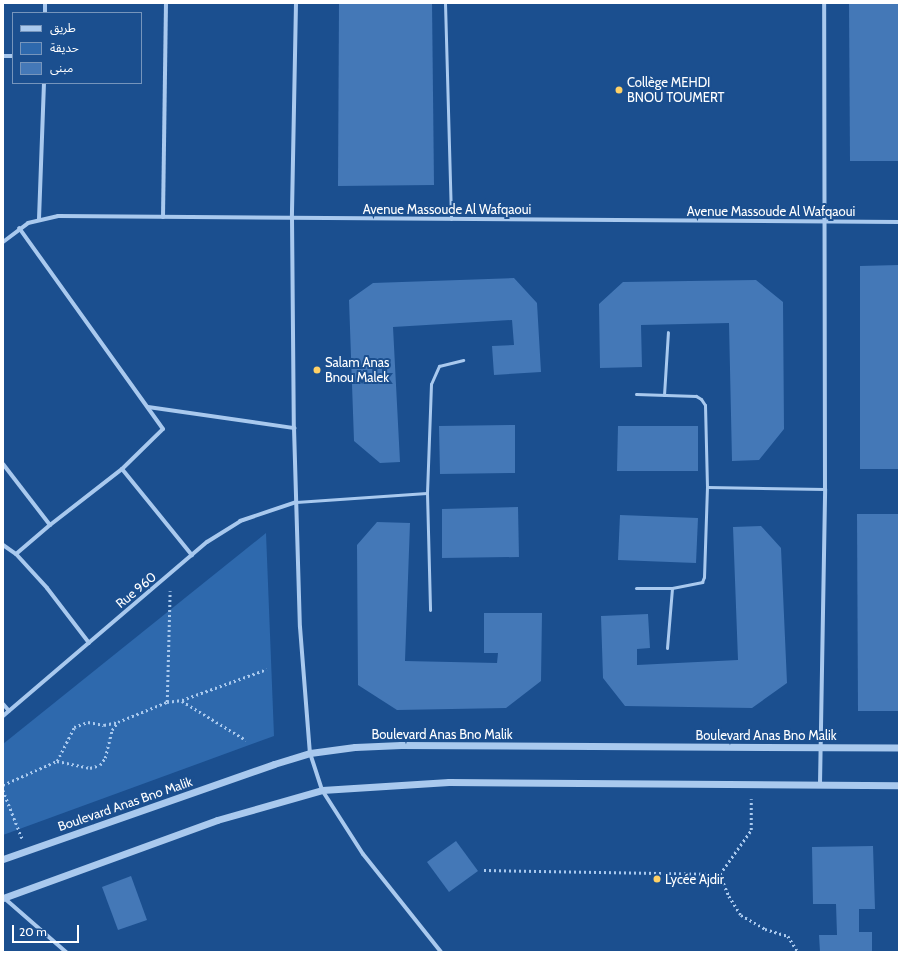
<!DOCTYPE html>
<html>
<head>
<meta charset="utf-8">
<style>
	body { margin:0 }
	#map { position:relative; width:902px; height:955px; overflow:hidden; background:#1b4f8f; font-family:Cabin,"Noto Sans Arabic",sans-serif }
	div>[style] { position:absolute }
	.green>* { inset:0; background:#2e69ad }
	.building>* { inset:0; background:#4478b7 }
	.path>* { height:2.5px; margin-top:-1.25px; transform-origin:0; background:repeating-linear-gradient(90deg,#a9c9ee 0 2px,transparent 0 5px) }
	.service>* { height:3px; margin:-1.5px; padding:0 1.5px; transform-origin:1.5px; border-radius:1.5px; background:#a9c9ee }
	.minor>* { height:4px; margin:-2px; padding:0 2px; transform-origin:2px; border-radius:2px; background:#a9c9ee }
	.tertiary>* { height:7px; margin:-3.5px; padding:0 3.5px; transform-origin:3.5px; border-radius:3.5px; background:#a9c9ee }
	.dots>* { width:11px; height:11px; translate:-50% -50%; box-sizing:border-box; border:2px solid #1b4f8f; border-radius:50% }
	span { translate:-50% -50%; white-space:nowrap; text-align:center; line-height:1.15; -webkit-text-stroke:4px #1b4f8f; paint-order:stroke }
	.poi-label { font-size:13px; color:#fff }
	.left { translate:0 -50%; text-align:left }
	.street-label { font-size:13px; color:#fff }
	.frame { position:absolute; inset:0; border:4px solid #fff; pointer-events:none }
	.legend { position:absolute; left:12px; top:12px; width:130px; height:72px; box-sizing:border-box; background:#1b4f8f; border:1px solid #7695bc; margin:0; padding:5px 7px; list-style:none; font-size:12px; color:#fff }
	.legend li { display:flex; align-items:center; gap:8px; height:20px }
	.legend b { width:20px; border:1px solid #7695bc }
	.scale { position:absolute; left:12px; top:925px; width:67px; height:18px; box-sizing:border-box; border:2px solid #fff; border-top:0; padding-left:5px; font-size:12px; line-height:14px; white-space:nowrap; color:#fff; -webkit-text-stroke:3px #1b4f8f; paint-order:stroke }
</style>
</head>
<body>
<div id="map">
	<div class="green">
		<div style="clip-path:polygon(266px 533px,274px 736px,3px 835px,3px 744px)"></div>
	</div>
	<div class="building">
		<div style="clip-path:polygon(339px 3px,432px 3px,434px 185px,338px 186px)"></div>
		<div style="clip-path:polygon(849px 3px,899px 3px,899px 161px,850px 161px)"></div>
		<div style="clip-path:polygon(899px 265px,899px 469px,860px 469px,860px 266px)"></div>
		<div style="clip-path:polygon(514px 278px,537px 303px,541px 372px,494px 375px,492px 346px,514px 345px,512px 320px,393px 327px,400px 462px,380px 463px,354px 441px,349px 300px,373px 283px)"></div>
		<div style="clip-path:polygon(756px 280px,783px 302px,784px 429px,759px 460px,732px 461px,729px 323px,641px 325px,642px 367px,600px 368px,599px 304px,623px 282px)"></div>
		<div style="clip-path:polygon(515px 425px,515px 473px,440px 474px,439px 426px)"></div>
		<div style="clip-path:polygon(618px 426px,698px 426px,698px 471px,617px 471px)"></div>
		<div style="clip-path:polygon(518px 507px,519px 557px,442px 558px,442px 509px)"></div>
		<div style="clip-path:polygon(857px 514px,899px 514px,899px 711px,858px 711px)"></div>
		<div style="clip-path:polygon(620px 515px,698px 518px,696px 563px,618px 560px)"></div>
		<div style="clip-path:polygon(377px 522px,410px 523px,405px 661px,497px 663px,498px 653px,484px 653px,484px 613px,542px 613px,541px 681px,506px 708px,397px 710px,358px 685px,357px 545px)"></div>
		<div style="clip-path:polygon(761px 526px,781px 548px,787px 683px,752px 708px,625px 706px,603px 678px,601px 616px,648px 614px,650px 648px,637px 649px,637px 665px,738px 660px,733px 527px)"></div>
		<div style="clip-path:polygon(456px 841px,478px 871px,449px 892px,427px 862px)"></div>
		<div style="clip-path:polygon(873px 846px,875px 909px,859px 909px,859px 932px,872px 932px,872px 952px,820px 952px,819px 935px,837px 935px,836px 904px,813px 904px,812px 847px)"></div>
		<div style="clip-path:polygon(131px 876px,147px 920px,118px 930px,102px 887px)"></div>
	</div>
	<div class="path">
		<div style="left:182px;top:701px;width:75px;rotate:31.4deg"></div>
		<div style="left:167px;top:702px;width:111px;rotate:-88.5deg"></div>
		<div style="left:57px;top:761px;width:38px;rotate:-63deg"></div>
		<div style="left:74px;top:727px;width:15px;rotate:-20deg"></div>
		<div style="left:88px;top:722px;width:16px;rotate:11deg"></div>
		<div style="left:104px;top:725px;width:14px;rotate:-12deg"></div>
		<div style="left:118px;top:722px;width:53px;rotate:-22.2deg"></div>
		<div style="left:167px;top:702px;width:15px;rotate:-8deg"></div>
		<div style="left:182px;top:700px;width:90px;rotate:-20deg"></div>
		<div style="left:3px;top:785px;width:59px;rotate:-24deg"></div>
		<div style="left:57px;top:761px;width:34px;rotate:12deg"></div>
		<div style="left:90px;top:768px;width:10px;rotate:-17deg"></div>
		<div style="left:100px;top:765px;width:9px;rotate:-54deg"></div>
		<div style="left:105px;top:758px;width:29px;rotate:-76deg"></div>
		<div style="left:112px;top:730px;width:10px;rotate:-53deg"></div>
		<div style="left:3px;top:790px;width:52px;rotate:68.4deg"></div>
		<div style="left:484px;top:870px;width:236px;rotate:1deg"></div>
		<div style="left:720px;top:874px;width:24px;rotate:68deg"></div>
		<div style="left:729px;top:896px;width:22px;rotate:58deg"></div>
		<div style="left:741px;top:915px;width:28px;rotate:30deg"></div>
		<div style="left:765px;top:929px;width:24px;rotate:17deg"></div>
		<div style="left:788px;top:936px;width:19px;rotate:58deg"></div>
		<div style="left:720px;top:874px;width:54px;rotate:-54.8deg"></div>
		<div style="left:751px;top:830px;width:31px;rotate:-90deg"></div>
	</div>
	<div class="service">
		<div style="left:445px;top:3px;width:216px;rotate:88.4deg"></div>
		<div style="left:664px;top:395px;width:63px;rotate:-86.4deg"></div>
		<div style="left:707px;top:487px;width:118px;rotate:1deg"></div>
		<div style="left:427px;top:493px;width:109px;rotate:-87.9deg"></div>
		<div style="left:431px;top:384px;width:20px;rotate:-66deg"></div>
		<div style="left:439px;top:366px;width:25px;rotate:-14deg"></div>
		<div style="left:296px;top:502px;width:131px;rotate:-3.9deg"></div>
		<div style="left:427px;top:493px;width:117px;rotate:88.5deg"></div>
		<div style="left:636px;top:588px;width:36px"></div>
		<div style="left:672px;top:588px;width:31px;rotate:-11deg"></div>
		<div style="left:702px;top:582px;width:5px;rotate:-68deg"></div>
		<div style="left:704px;top:577px;width:90px;rotate:-88.1deg"></div>
		<div style="left:707px;top:487px;width:82px;rotate:-91.4deg"></div>
		<div style="left:705px;top:405px;width:7px;rotate:-124deg"></div>
		<div style="left:701px;top:399px;width:6px;rotate:-149deg"></div>
		<div style="left:696px;top:396px;width:60px;rotate:-178.1deg"></div>
		<div style="left:667px;top:648px;width:60px;rotate:-85.2deg"></div>
	</div>
	<div class="minor">
		<div style="left:45px;top:3px;width:10px;rotate:90deg"></div>
		<div style="left:296px;top:3px;width:215px;rotate:91.1deg"></div>
		<div style="left:292px;top:218px;width:210px;rotate:89.5deg"></div>
		<div style="left:294px;top:428px;width:199px;rotate:88.3deg"></div>
		<div style="left:300px;top:627px;width:126px;rotate:85.5deg"></div>
		<div style="left:310px;top:753px;width:39px;rotate:72deg"></div>
		<div style="left:322px;top:790px;width:76px;rotate:57.4deg"></div>
		<div style="left:363px;top:854px;width:125px;rotate:51.5deg"></div>
		<div style="left:3px;top:56px;width:10px"></div>
		<div style="left:163px;top:217px;width:214px;rotate:-89.2deg"></div>
		<div style="left:39px;top:219px;width:136px;rotate:-87.9deg"></div>
		<div style="left:3px;top:242px;width:31px;rotate:-37deg"></div>
		<div style="left:28px;top:223px;width:31px;rotate:-13deg"></div>
		<div style="left:58px;top:216px;width:841px;rotate:0.41deg"></div>
		<div style="left:148px;top:407px;width:148px;rotate:8.2deg"></div>
		<div style="left:3px;top:464px;width:77px;rotate:52.4deg"></div>
		<div style="left:122px;top:469px;width:111px;rotate:50.9deg"></div>
		<div style="left:3px;top:545px;width:16px;rotate:35deg"></div>
		<div style="left:16px;top:554px;width:46px;rotate:47.6deg"></div>
		<div style="left:47px;top:588px;width:69px;rotate:52.6deg"></div>
		<div style="left:16px;top:554px;width:45px;rotate:-40.5deg"></div>
		<div style="left:50px;top:525px;width:91px;rotate:-37.9deg"></div>
		<div style="left:122px;top:469px;width:57px;rotate:-44.3deg"></div>
		<div style="left:163px;top:429px;width:247px;rotate:-125.6deg"></div>
		<div style="left:3px;top:704px;width:9px;rotate:49deg"></div>
		<div style="left:3px;top:716px;width:268px;rotate:-40.5deg"></div>
		<div style="left:207px;top:542px;width:39px;rotate:-32deg"></div>
		<div style="left:240px;top:521px;width:59px;rotate:-18.7deg"></div>
		<div style="left:820px;top:784px;width:295px;rotate:-89deg"></div>
		<div style="left:825px;top:489px;width:486px;rotate:-90.1deg"></div>
		<div style="left:3px;top:897px;width:84px;rotate:41.1deg"></div>
	</div>
	<div class="tertiary">
		<div style="left:3px;top:859px;width:287px;rotate:-19.3deg"></div>
		<div style="left:274px;top:764px;width:38px;rotate:-17deg"></div>
		<div style="left:310px;top:753px;width:45px;rotate:-7.6deg"></div>
		<div style="left:355px;top:747px;width:46px;rotate:-2.5deg"></div>
		<div style="left:401px;top:745px;width:498px;rotate:0.3deg"></div>
		<div style="left:3px;top:898px;width:228px;rotate:-20deg"></div>
		<div style="left:217px;top:820px;width:109px;rotate:-15.9deg"></div>
		<div style="left:322px;top:790px;width:127px;rotate:-3.6deg"></div>
		<div style="left:449px;top:782px;width:450px;rotate:0.4deg"></div>
	</div>
	<div class="dots">
		<div style="left:619px;top:90px;background:#ffd166"></div>
		<div style="left:317px;top:370px;background:#ffd166"></div>
		<div style="left:657px;top:879px;background:#ffd166"></div>
	</div>
	<div class="poi-label">
		<span class="left" style="left:627px;top:90px">Collège MEHDI<br>BNOU TOUMERT</span>
		<span class="left" style="left:325px;top:370px">Salam Anas<br>Bnou Malek</span>
		<span class="left" style="left:665px;top:879px">Lycée Ajdir</span>
	</div>
	<div class="street-label">
		<span style="left:447px;top:209px">Avenue Massoude Al Wafqaoui</span>
		<span style="left:771px;top:211px">Avenue Massoude Al Wafqaoui</span>
		<span style="left:136px;top:590px;rotate:-40deg">Rue 960</span>
		<span style="left:442px;top:734px">Boulevard Anas Bno Malik</span>
		<span style="left:766px;top:735px">Boulevard Anas Bno Malik</span>
		<span style="left:125px;top:804px;rotate:-19deg">Boulevard Anas Bno Malik</span>
	</div>
	<div class="frame"></div>
	<ul class="legend">
	<li><b style="height:5px;background:#a9c9ee"></b>طريق</li>
	<li><b style="height:11px;background:#2e69ad"></b>حديقة</li>
	<li><b style="height:11px;background:#4478b7"></b>مبنى</li>
	</ul>
	<div class="scale">20 m</div>
</div>
</body>
</html>
